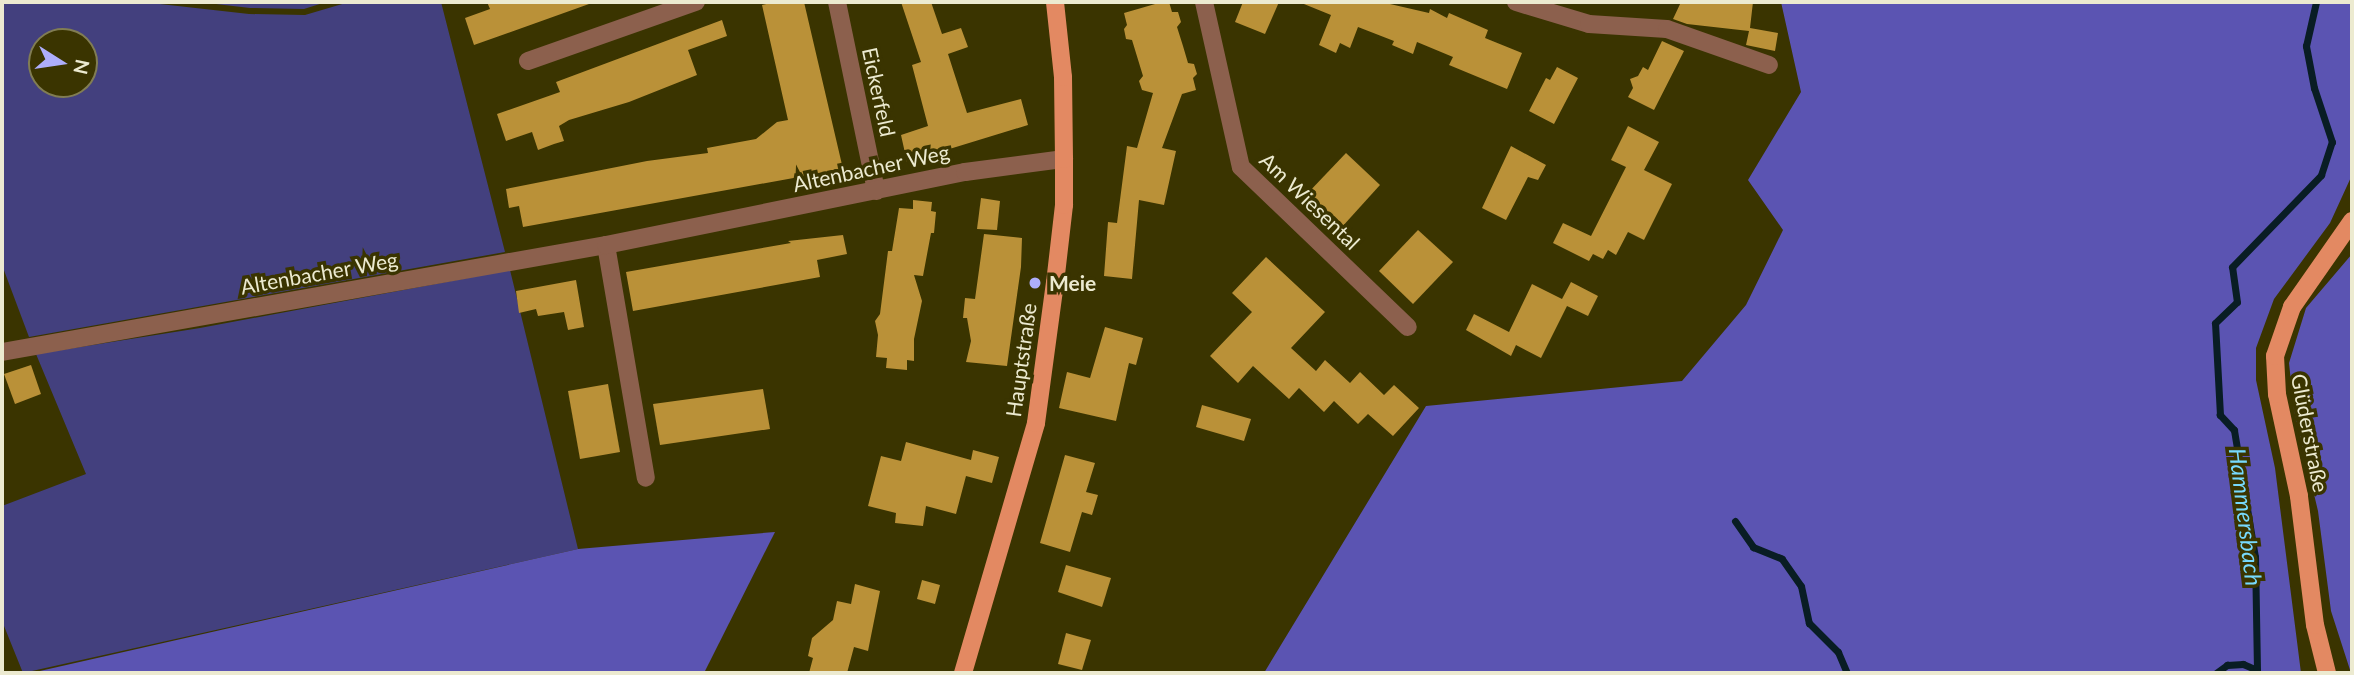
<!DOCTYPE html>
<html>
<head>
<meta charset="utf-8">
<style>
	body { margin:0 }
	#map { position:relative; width:2354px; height:675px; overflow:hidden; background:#3a3400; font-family:Lato,sans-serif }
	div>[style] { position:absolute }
	.green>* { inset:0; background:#43407e }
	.forest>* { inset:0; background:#5b54b2 }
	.stream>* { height:7px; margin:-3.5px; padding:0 3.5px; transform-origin:3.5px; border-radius:3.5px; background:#091d24 }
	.building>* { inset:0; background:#ba9138 }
	.minor>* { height:18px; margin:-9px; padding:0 9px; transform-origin:9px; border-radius:9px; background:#8c604d }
	.major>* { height:18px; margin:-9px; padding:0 9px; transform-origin:9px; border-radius:9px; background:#e38962 }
	.dots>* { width:19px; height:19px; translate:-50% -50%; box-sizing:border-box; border:4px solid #3a3400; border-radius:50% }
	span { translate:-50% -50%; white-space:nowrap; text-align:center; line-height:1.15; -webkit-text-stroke:7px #3a3400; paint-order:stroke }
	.street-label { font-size:21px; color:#ecead0 }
	.poi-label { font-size:21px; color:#ecead0; font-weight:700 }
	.left { translate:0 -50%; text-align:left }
	.water-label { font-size:23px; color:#77dafd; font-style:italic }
	.frame { position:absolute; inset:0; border:4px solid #ecead0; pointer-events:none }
	.north { position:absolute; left:28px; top:28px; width:70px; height:70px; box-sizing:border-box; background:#3a3400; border:2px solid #817d53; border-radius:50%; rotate:102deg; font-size:19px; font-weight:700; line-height:28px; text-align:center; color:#ecead0 }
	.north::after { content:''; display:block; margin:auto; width:24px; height:32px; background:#aeaefb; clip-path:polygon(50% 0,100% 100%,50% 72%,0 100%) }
</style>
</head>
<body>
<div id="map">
	<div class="green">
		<div style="clip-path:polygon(evenodd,2px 2px,142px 2px,249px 14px,305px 15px,349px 2px,441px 2px,505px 252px,29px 337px,2px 265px,2px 2px,42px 42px,84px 42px,84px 84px,42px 84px,42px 42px)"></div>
		<div style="clip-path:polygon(199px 2px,326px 2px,304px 9px,250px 8px)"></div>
		<div style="clip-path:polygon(510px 270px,578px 549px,23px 673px,2px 621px,2px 506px,86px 474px,36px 354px,200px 328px)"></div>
	</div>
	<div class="forest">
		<div style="clip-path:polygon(1781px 2px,2352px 2px,2352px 175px,2330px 223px,2274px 299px,2256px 348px,2256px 380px,2275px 468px,2301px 673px,1264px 673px,1426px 406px,1682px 381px,1746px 305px,1783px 230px,1748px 180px,1801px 92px)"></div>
		<div style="clip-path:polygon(2352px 254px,2352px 673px,2351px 673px,2331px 611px,2318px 511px,2294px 410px,2289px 363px,2306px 308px)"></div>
		<div style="clip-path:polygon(775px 532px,704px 673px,31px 673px,578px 549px)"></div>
	</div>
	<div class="stream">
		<div style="left:1735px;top:521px;width:32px;rotate:55deg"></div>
		<div style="left:1753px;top:547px;width:31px;rotate:22deg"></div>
		<div style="left:1782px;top:559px;width:33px;rotate:55deg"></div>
		<div style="left:1801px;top:586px;width:38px;rotate:78deg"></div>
		<div style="left:1809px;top:623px;width:41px;rotate:45deg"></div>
		<div style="left:1838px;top:652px;width:23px;rotate:67deg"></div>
		<div style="left:2216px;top:673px;width:14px;rotate:-36deg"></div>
		<div style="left:2227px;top:665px;width:16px;rotate:-4deg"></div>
		<div style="left:2243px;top:664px;width:15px;rotate:23deg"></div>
		<div style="left:2257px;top:670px;width:113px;rotate:-91deg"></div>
		<div style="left:2255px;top:557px;width:129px;rotate:-99.4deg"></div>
		<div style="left:2234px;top:430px;width:21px;rotate:-133deg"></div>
		<div style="left:2220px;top:415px;width:92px;rotate:-93.1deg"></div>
		<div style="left:2215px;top:323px;width:30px;rotate:-44deg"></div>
		<div style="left:2237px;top:302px;width:35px;rotate:-98deg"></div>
		<div style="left:2232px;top:267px;width:128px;rotate:-45.9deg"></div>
		<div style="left:2321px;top:175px;width:35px;rotate:-72deg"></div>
		<div style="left:2332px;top:142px;width:57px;rotate:-108.4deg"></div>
		<div style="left:2314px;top:88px;width:43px;rotate:-100.8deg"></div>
		<div style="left:2306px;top:46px;width:45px;rotate:-77.2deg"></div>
	</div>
	<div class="building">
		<div style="clip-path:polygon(487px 2px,589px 2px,589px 4px,474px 45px,465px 18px,490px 9px)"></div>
		<div style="clip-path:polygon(775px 2px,804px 2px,843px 169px,523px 227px,519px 206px,509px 208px,506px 189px,647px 161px,708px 153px,707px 148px,756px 139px,777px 122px,788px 120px,762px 5px)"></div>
		<div style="clip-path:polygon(901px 2px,931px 2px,942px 34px,961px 28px,968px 47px,948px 54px,967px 113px,1021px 99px,1028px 125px,907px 162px,901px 135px,928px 126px,912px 65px,921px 62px)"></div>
		<div style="clip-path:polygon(1162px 2px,1169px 2px,1172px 12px,1178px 12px,1181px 22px,1177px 27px,1183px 46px,1188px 63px,1194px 64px,1197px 74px,1193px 78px,1196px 90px,1182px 94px,1162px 148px,1176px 151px,1164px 205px,1139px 200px,1132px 279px,1104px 276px,1108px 222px,1117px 223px,1127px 146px,1137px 148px,1153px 93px,1142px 90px,1139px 81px,1143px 76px,1132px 40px,1126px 39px,1124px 29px,1127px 25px,1124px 13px)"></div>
		<div style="clip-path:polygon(1243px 2px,1279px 2px,1265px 34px,1235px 22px)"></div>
		<div style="clip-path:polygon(1299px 2px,1391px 2px,1390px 4px,1429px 13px,1430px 9px,1447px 18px,1449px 13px,1488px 30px,1485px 38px,1522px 53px,1507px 89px,1449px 65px,1453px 57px,1417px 42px,1413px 54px,1392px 45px,1394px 41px,1358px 27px,1350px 48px,1340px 43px,1336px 53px,1319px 45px,1331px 15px)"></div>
		<div style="clip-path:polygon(1681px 2px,1753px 2px,1750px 28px,1778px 33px,1775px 51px,1746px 45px,1749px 31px,1687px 24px,1673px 19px)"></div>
		<div style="clip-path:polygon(722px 20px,727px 36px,688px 50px,697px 75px,629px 102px,569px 120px,559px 126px,564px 141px,554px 144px,538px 150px,532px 132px,506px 141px,497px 114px,560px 92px,556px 82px)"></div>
		<div style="clip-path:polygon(1662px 41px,1684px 51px,1654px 110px,1628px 97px,1633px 88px,1630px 79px,1638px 76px,1643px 67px,1648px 70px)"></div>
		<div style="clip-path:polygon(1557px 67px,1578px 78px,1554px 124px,1529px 111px,1546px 78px,1550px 80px)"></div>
		<div style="clip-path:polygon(1628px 126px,1659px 142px,1644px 170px,1672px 184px,1644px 240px,1628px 232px,1616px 255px,1608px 250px,1603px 259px,1593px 254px,1589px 261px,1553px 243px,1563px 223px,1591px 236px,1626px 167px,1611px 160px)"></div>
		<div style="clip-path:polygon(1511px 146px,1546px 165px,1538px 180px,1528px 177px,1506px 220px,1482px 208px)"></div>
		<div style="clip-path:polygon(1346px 153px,1380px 185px,1341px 228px,1306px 195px)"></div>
		<div style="clip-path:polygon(981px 198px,1000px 201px,997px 230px,977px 229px)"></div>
		<div style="clip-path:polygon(913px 200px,932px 202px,931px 211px,936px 212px,934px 233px,931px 233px,923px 276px,914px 275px,922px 301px,914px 339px,914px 361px,907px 360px,907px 370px,886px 368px,887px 358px,876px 357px,878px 335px,875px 321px,880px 314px,888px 251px,892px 251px,899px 208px,913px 209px)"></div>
		<div style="clip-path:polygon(1418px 230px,1453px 262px,1413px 304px,1379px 271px)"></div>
		<div style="clip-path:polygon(984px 234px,1022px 238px,1021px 267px,1007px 366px,966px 362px,971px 341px,967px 318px,963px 318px,965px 298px,975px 299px)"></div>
		<div style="clip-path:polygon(843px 235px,847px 254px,817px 260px,820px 277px,633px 311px,626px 272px,791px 243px,788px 241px)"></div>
		<div style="clip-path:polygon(1266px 257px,1325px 312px,1291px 348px,1316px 371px,1325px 360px,1350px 383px,1360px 372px,1384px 395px,1394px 385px,1419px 408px,1393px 436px,1368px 414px,1358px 424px,1334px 401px,1324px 412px,1299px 388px,1289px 399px,1253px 366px,1238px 383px,1210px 356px,1252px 312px,1232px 293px)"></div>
		<div style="clip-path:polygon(576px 280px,584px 327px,568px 330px,564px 312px,538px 316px,536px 309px,519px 313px,516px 291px)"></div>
		<div style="clip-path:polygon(1571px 282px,1598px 296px,1588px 316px,1567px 306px,1541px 358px,1516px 345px,1511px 356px,1466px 330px,1474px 314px,1509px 332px,1532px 284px,1562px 299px)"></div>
		<div style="clip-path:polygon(1105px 327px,1143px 338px,1136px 365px,1129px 363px,1116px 421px,1059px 408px,1067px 372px,1090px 378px)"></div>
		<div style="clip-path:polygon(31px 365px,41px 394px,15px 404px,4px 374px)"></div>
		<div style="clip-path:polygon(608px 384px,620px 452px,580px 459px,568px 391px)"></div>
		<div style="clip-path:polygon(763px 389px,770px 429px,660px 445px,653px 404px)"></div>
		<div style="clip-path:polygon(1202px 405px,1251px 419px,1244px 441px,1196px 427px)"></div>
		<div style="clip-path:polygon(906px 442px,971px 460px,973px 450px,999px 457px,992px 483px,966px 476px,956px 514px,926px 506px,923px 526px,895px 523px,896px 513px,868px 506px,881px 456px,901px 461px)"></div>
		<div style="clip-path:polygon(1065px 455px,1095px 463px,1086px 492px,1098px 495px,1092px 515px,1082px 512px,1070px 552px,1040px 543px)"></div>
		<div style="clip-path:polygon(1066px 565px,1111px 578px,1102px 607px,1058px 592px)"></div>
		<div style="clip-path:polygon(922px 580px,940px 585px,935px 604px,917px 599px)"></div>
		<div style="clip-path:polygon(855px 584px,880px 591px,868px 651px,854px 647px,847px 673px,809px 673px,813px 658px,808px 656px,812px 638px,833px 620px,837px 601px,851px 604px)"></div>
		<div style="clip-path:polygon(1066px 633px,1091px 640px,1082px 670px,1058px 664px)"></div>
	</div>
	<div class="minor">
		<div style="left:837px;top:2px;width:193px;rotate:78.3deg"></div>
		<div style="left:1204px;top:2px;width:169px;rotate:77.4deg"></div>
		<div style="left:1241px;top:167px;width:231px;rotate:43.8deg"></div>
		<div style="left:1516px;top:2px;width:76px;rotate:16.8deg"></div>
		<div style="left:1589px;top:24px;width:78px;rotate:3.7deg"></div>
		<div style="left:1667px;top:29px;width:108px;rotate:19.4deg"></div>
		<div style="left:528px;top:61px;width:178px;rotate:-19.4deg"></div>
		<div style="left:606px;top:245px;width:236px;rotate:80.3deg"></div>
		<div style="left:2px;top:352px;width:613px;rotate:-10.05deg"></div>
		<div style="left:606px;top:245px;width:366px;rotate:-11.5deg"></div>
		<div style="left:965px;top:172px;width:100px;rotate:-7.5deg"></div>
	</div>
	<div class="major">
		<div style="left:963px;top:673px;width:260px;rotate:-73.7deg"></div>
		<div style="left:1036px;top:423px;width:141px;rotate:-82.3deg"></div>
		<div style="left:1055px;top:283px;width:79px;rotate:-83.4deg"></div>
		<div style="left:1064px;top:205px;width:46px;rotate:-90deg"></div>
		<div style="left:1064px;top:159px;width:82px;rotate:-90.7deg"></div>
		<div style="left:1063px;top:77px;width:75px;rotate:-96.1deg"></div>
		<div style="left:2327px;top:673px;width:49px;rotate:-104deg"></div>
		<div style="left:2315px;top:625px;width:130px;rotate:-97.1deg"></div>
		<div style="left:2299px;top:496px;width:104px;rotate:-102.2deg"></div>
		<div style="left:2277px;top:394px;width:38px;rotate:-93deg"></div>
		<div style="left:2275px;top:356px;width:52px;rotate:-70.9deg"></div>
		<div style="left:2292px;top:307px;width:105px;rotate:-55.1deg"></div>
	</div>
	<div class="dots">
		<div style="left:1035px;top:283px;background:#aeaefb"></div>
	</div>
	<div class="street-label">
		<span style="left:879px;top:92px;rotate:78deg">Eickerfeld</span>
		<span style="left:871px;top:168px;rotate:-12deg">Altenbacher Weg</span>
		<span style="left:1310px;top:201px;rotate:44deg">Am Wiesental</span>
		<span style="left:319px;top:273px;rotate:-10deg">Altenbacher Weg</span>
		<span style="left:1021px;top:360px;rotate:-82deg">Hauptstraße</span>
		<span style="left:2310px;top:433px;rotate:79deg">Glüderstraße</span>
	</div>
	<div class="poi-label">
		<span class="left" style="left:1049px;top:283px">Meie</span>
	</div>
	<div class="water-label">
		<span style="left:2246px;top:517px;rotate:83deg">Hammersbach</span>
	</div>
	<div class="frame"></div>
	<div class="north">N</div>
</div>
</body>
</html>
